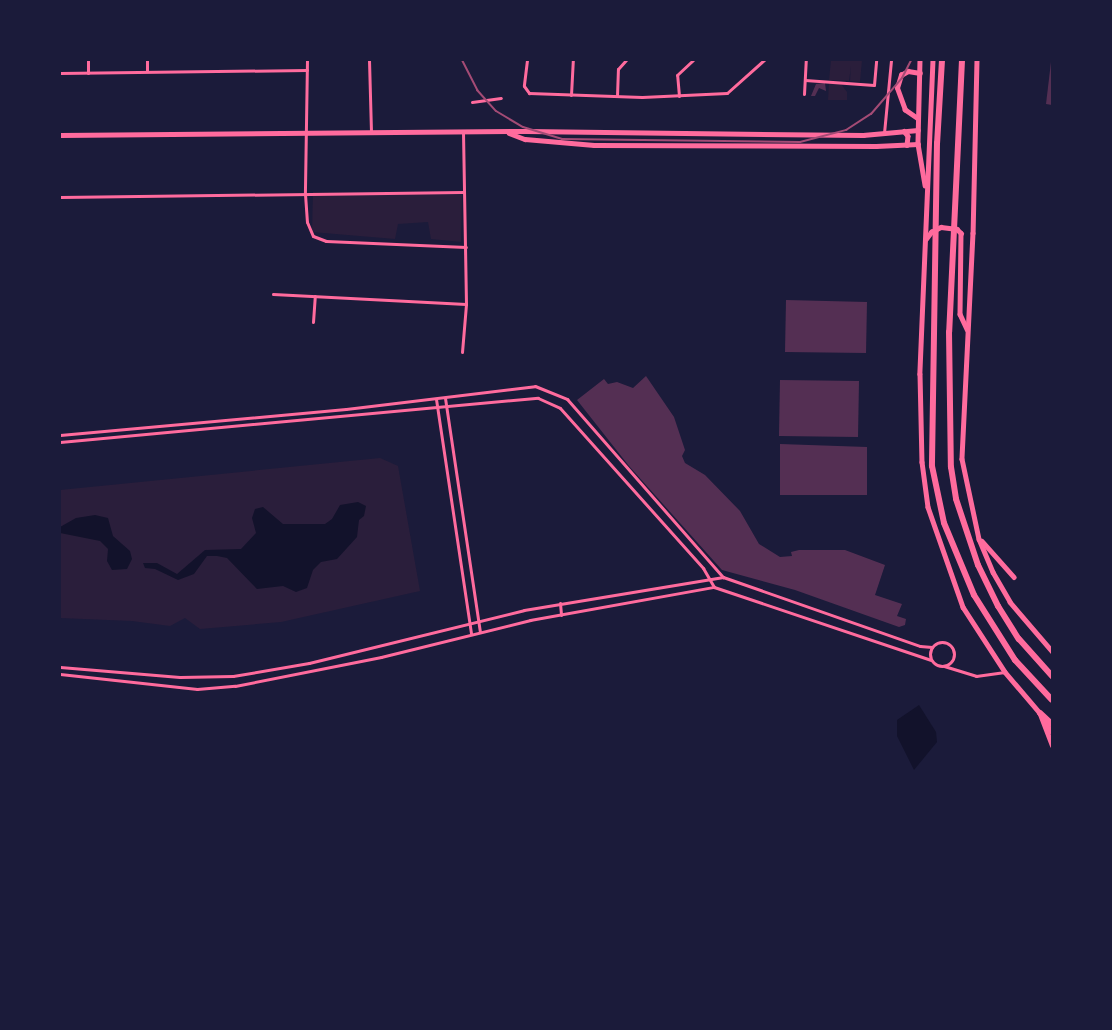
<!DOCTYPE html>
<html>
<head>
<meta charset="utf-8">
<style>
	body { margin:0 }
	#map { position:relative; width:1112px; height:1030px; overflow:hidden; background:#1b1b3a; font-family:"Golos Text",sans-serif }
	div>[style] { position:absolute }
	.green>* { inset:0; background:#2a1e3b }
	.water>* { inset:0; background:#12122b }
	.building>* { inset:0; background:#542f53 }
	.minor>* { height:3px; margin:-1.5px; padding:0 1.5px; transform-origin:1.5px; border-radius:1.5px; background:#ff6b9d }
	.minor>.ring { margin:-1.5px; padding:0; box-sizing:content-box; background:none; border:3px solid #ff6b9d; border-radius:50% }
	.tertiary>* { height:4.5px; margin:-2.25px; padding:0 2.25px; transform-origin:2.25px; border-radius:2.25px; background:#ff6b9d }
	.secondary>* { height:4.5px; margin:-2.25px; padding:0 2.25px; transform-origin:2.25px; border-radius:2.25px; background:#ff6b9d }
	.motorway>* { height:6px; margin:-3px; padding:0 3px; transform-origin:3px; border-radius:3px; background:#ff6b9d }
	.rail>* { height:2px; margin:-1px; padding:0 1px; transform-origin:1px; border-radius:1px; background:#a44b75 }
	span { translate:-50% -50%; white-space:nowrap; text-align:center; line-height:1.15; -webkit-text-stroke:4.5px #1b1b3a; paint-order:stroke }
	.frame { position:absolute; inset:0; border:61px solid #1b1b3a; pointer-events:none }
</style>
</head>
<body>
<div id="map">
	<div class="green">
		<div style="clip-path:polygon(831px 60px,862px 60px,860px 82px,850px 81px,851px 66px,849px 81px,829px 80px)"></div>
		<div style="clip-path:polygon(829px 83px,841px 84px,847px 92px,847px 100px,828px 100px)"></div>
		<div style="clip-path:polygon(313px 192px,462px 195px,461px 242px,431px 239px,428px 222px,398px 224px,395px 239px,312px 232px)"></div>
		<div style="clip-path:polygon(380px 458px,398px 466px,420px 591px,281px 622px,200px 629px,185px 618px,170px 626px,132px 621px,60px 618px,60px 490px)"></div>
	</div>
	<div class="water">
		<div style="clip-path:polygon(358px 502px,366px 506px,364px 516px,359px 520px,357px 537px,337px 559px,321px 562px,313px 570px,307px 588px,296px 592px,283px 586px,257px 589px,227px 558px,217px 556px,207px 556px,194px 574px,178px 580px,155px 569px,145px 568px,143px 563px,157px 563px,177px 574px,205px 550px,241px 549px,256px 533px,252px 518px,255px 509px,263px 507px,283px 524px,325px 524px,332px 519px,340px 505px)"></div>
		<div style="clip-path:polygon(95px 515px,108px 518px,113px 536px,130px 551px,132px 559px,127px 569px,112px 570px,107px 561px,108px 549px,100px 541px,60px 533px,60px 527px,76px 518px)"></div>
		<div style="clip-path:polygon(919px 705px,936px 732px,937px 742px,914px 770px,897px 736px,897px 720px)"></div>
	</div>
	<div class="building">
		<div style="clip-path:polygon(1051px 62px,1052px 62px,1052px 105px,1046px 104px)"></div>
		<div style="clip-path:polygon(825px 83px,826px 91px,819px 88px,815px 96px,811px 96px,816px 84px)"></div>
		<div style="clip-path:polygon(786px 300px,867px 302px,866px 353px,785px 352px)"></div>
		<div style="clip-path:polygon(646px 376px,674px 417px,685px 450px,682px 456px,685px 463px,705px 475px,740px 511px,759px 544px,780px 557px,792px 556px,791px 552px,799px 550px,845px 550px,885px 565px,875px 595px,902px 604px,897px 616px,906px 619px,905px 625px,899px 627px,795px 590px,722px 570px,629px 466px,577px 400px,604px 379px,608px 384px,617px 382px,633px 388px)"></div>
		<div style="clip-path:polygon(780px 380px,859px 381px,858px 437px,779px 436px)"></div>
		<div style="clip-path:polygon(780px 444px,867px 447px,867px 495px,780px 495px)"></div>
	</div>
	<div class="minor">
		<div style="left:88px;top:60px;width:13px;rotate:90deg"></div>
		<div style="left:147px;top:60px;width:11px;rotate:90deg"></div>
		<div style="left:307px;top:60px;width:134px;rotate:90.9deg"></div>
		<div style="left:305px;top:194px;width:28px;rotate:86deg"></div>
		<div style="left:307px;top:222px;width:15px;rotate:67deg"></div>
		<div style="left:313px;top:236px;width:14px;rotate:21deg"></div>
		<div style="left:326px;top:241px;width:140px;rotate:2.5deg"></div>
		<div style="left:369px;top:60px;width:73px;rotate:88.4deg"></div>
		<div style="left:527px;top:60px;width:26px;rotate:97deg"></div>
		<div style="left:524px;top:86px;width:9px;rotate:54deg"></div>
		<div style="left:529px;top:93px;width:113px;rotate:2deg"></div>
		<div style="left:642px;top:97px;width:85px;rotate:-2.7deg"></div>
		<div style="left:727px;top:93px;width:50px;rotate:-41.7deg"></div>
		<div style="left:60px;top:73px;width:247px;rotate:-0.7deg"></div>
		<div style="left:805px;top:80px;width:69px;rotate:4.1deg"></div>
		<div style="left:874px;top:85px;width:25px;rotate:-85deg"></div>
		<div style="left:804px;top:94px;width:34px;rotate:-87deg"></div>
		<div style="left:571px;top:95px;width:35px;rotate:-87deg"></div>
		<div style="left:617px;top:96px;width:27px;rotate:-88deg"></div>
		<div style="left:618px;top:69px;width:12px;rotate:-48deg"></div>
		<div style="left:679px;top:96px;width:21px;rotate:-95deg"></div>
		<div style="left:677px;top:75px;width:22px;rotate:-43deg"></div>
		<div style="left:472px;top:102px;width:29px;rotate:-8deg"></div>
		<div style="left:884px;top:133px;width:73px;rotate:-84.5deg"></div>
		<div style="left:60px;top:197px;width:404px;rotate:-0.7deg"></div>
		<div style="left:273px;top:294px;width:193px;rotate:3deg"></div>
		<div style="left:313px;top:322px;width:26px;rotate:-86deg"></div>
		<div style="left:462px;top:352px;width:48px;rotate:-85.2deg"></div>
		<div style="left:466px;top:304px;width:171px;rotate:-91deg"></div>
		<div style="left:445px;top:398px;width:236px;rotate:81.5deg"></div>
		<div style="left:436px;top:399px;width:237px;rotate:81.5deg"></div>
		<div style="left:60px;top:435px;width:287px;rotate:-5.2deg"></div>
		<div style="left:346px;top:409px;width:190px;rotate:-6.9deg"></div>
		<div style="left:535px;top:386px;width:35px;rotate:22deg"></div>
		<div style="left:567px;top:399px;width:237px;rotate:48.8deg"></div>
		<div style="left:60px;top:442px;width:480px;rotate:-5.3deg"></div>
		<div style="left:538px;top:398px;width:24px;rotate:24deg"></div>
		<div style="left:560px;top:408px;width:215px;rotate:48.2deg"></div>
		<div style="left:703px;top:568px;width:22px;rotate:60deg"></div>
		<div style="left:560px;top:603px;width:12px;rotate:85deg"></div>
		<div class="ring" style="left:930px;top:642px;width:21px;height:21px"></div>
		<div style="left:944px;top:666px;width:34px;rotate:17deg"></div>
		<div style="left:976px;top:676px;width:29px;rotate:-8deg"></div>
		<div style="left:60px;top:667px;width:120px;rotate:4.8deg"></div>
		<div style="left:180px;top:677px;width:53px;rotate:-1.1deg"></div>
		<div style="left:233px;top:676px;width:77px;rotate:-9.7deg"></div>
		<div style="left:309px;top:663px;width:221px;rotate:-13.8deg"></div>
		<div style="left:524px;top:610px;width:202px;rotate:-9.4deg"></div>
		<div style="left:723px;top:577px;width:209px;rotate:19.3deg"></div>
		<div style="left:920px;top:646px;width:12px;rotate:5deg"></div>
		<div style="left:60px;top:674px;width:138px;rotate:6.2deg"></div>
		<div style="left:197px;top:689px;width:38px;rotate:-5deg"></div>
		<div style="left:235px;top:686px;width:149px;rotate:-11.2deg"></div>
		<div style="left:381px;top:657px;width:154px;rotate:-13.9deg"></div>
		<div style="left:530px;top:620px;width:187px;rotate:-10.2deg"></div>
		<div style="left:714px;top:587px;width:229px;rotate:18.6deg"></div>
	</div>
	<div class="tertiary">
		<div style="left:904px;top:131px;width:6px;rotate:51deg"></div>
		<div style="left:908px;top:136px;width:9px;rotate:96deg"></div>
		<div style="left:509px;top:133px;width:17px;rotate:21deg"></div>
		<div style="left:525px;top:139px;width:69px;rotate:5deg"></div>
		<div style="left:594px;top:145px;width:282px;rotate:0.2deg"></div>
		<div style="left:876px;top:146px;width:42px;rotate:-2.7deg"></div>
		<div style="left:60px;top:135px;width:466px;rotate:-0.5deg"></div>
		<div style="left:526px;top:131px;width:337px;rotate:0.7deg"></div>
		<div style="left:863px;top:135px;width:55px;rotate:-5.2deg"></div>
	</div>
	<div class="secondary">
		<div style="left:920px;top:60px;width:84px;rotate:91.4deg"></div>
		<div style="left:918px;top:144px;width:42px;rotate:80.3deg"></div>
		<div style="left:933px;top:60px;width:314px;rotate:92.4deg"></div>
		<div style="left:920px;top:374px;width:88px;rotate:88.7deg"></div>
		<div style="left:922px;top:462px;width:45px;rotate:82.4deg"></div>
		<div style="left:928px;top:507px;width:106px;rotate:70.7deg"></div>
		<div style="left:963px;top:607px;width:77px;rotate:57.1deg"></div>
		<div style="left:1005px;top:672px;width:54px;rotate:49.5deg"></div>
		<div style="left:1040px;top:713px;width:34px;rotate:69deg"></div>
		<div style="left:977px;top:60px;width:173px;rotate:91.3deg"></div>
		<div style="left:973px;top:233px;width:226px;rotate:92.8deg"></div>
		<div style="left:962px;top:459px;width:82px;rotate:78deg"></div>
		<div style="left:979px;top:539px;width:36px;rotate:67deg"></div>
		<div style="left:993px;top:572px;width:34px;rotate:60deg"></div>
		<div style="left:1010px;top:602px;width:65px;rotate:49.4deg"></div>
		<div style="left:918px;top:119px;width:16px;rotate:-145deg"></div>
		<div style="left:905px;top:110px;width:23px;rotate:-110deg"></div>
		<div style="left:897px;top:88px;width:14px;rotate:-73deg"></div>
		<div style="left:901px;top:75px;width:8px;rotate:-30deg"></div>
		<div style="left:908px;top:71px;width:12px;rotate:9deg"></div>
		<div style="left:926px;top:239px;width:9px;rotate:-54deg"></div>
		<div style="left:931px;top:232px;width:11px;rotate:-27deg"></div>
		<div style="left:941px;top:227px;width:16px;rotate:7deg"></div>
		<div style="left:957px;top:229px;width:6px;rotate:45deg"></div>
		<div style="left:961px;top:233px;width:81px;rotate:90.7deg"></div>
		<div style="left:960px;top:314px;width:17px;rotate:65deg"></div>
		<div style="left:982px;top:541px;width:48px;rotate:48.4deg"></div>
		<div style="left:1043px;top:719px;width:16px;rotate:55deg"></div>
	</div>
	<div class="motorway">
		<div style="left:942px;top:60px;width:83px;rotate:93.4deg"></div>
		<div style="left:937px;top:143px;width:323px;rotate:90.9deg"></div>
		<div style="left:932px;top:466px;width:58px;rotate:78.1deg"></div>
		<div style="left:944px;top:523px;width:78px;rotate:67.4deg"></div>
		<div style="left:974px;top:595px;width:77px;rotate:57.8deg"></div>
		<div style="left:1015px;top:660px;width:54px;rotate:47.2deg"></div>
		<div style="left:962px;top:60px;width:272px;rotate:92.7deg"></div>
		<div style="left:949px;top:332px;width:135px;rotate:89.2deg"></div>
		<div style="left:951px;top:467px;width:32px;rotate:81deg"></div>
		<div style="left:956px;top:499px;width:70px;rotate:71.6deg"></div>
		<div style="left:978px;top:565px;width:46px;rotate:64deg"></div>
		<div style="left:998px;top:606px;width:39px;rotate:58deg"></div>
		<div style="left:1019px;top:639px;width:50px;rotate:48.3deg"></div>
		<div style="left:1040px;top:713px;width:16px;rotate:43deg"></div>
	</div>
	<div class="rail">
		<div style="left:462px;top:60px;width:34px;rotate:63deg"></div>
		<div style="left:477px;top:90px;width:28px;rotate:48deg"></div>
		<div style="left:496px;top:111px;width:31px;rotate:31deg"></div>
		<div style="left:523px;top:127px;width:41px;rotate:17.1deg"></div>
		<div style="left:562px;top:139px;width:238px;rotate:0.7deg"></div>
		<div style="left:800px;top:142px;width:48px;rotate:-14.6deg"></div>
		<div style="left:846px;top:130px;width:30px;rotate:-33deg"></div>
		<div style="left:871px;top:114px;width:48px;rotate:-49.3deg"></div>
		<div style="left:902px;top:78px;width:20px;rotate:-63deg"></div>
	</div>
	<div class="frame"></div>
</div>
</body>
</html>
